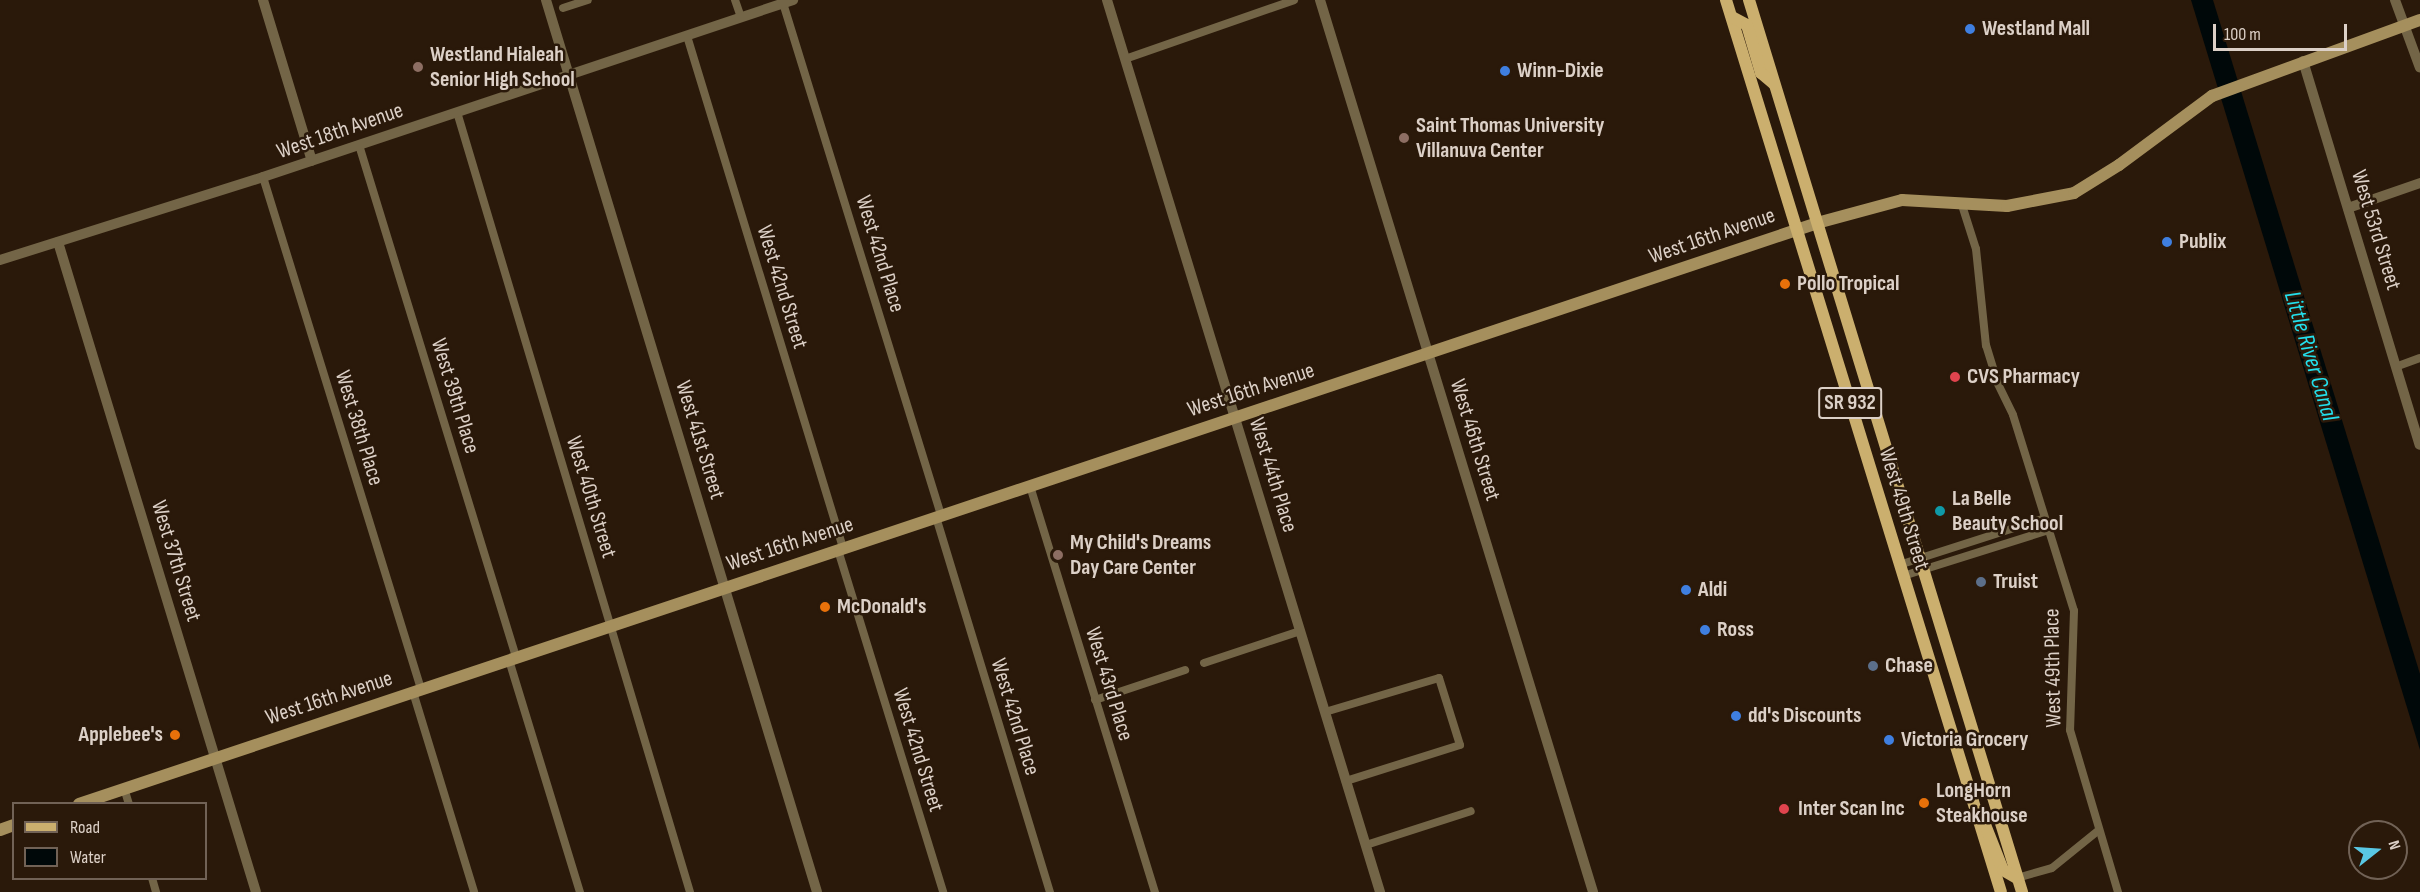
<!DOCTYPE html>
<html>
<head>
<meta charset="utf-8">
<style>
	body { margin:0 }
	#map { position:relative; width:2420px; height:892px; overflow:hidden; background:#2a190a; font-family:"Sofia Sans Condensed",sans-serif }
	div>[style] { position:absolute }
	.water>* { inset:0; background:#000809 }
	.minor>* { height:8px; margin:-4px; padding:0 4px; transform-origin:4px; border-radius:4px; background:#736547 }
	.tertiary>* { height:10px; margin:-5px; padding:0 5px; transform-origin:5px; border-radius:5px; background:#736547 }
	.secondary>* { height:12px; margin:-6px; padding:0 6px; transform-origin:6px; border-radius:6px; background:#a58f5d }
	.primary>* { height:12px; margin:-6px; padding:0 6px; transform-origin:6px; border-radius:6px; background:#cbaf6e }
	.dots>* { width:16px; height:16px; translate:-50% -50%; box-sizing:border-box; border:3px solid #2a190a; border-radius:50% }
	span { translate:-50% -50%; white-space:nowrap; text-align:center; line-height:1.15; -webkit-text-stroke:5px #2a190a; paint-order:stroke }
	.shield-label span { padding:2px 4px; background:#2a190a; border:2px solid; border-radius:4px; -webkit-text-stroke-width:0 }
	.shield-label { font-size:21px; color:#dcd0c7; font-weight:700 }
	.poi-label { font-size:22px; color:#dcd0c7; font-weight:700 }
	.left { translate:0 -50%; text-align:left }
	.right { translate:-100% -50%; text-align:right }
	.street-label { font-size:22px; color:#dcd0c7 }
	.water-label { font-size:24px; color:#23dfec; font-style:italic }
	.legend { position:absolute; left:12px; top:802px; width:195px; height:78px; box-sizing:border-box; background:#2a190a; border:2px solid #716256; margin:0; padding:8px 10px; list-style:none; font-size:18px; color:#dcd0c7 }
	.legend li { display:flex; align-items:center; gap:12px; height:30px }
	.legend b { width:30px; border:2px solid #716256 }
	.north { position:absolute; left:2348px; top:820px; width:60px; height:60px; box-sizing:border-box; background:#2a190a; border:2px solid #716256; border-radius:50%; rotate:73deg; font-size:16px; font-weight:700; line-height:24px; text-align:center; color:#dcd0c7 }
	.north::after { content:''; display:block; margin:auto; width:21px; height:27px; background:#59c8e5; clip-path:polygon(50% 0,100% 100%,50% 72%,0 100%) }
	.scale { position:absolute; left:2213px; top:24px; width:134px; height:27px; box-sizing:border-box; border:3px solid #dcd0c7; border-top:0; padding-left:8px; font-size:18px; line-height:21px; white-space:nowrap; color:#dcd0c7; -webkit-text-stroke:4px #2a190a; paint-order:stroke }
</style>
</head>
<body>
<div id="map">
	<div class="water">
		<div style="clip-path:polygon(2191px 0,2213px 0,2420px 674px,2420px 750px)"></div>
	</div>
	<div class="minor">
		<div style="left:735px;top:0;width:18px;rotate:71deg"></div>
		<div style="left:783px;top:3px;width:536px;rotate:72.85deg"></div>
		<div style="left:563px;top:8px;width:26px;rotate:-18deg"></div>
		<div style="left:687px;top:36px;width:535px;rotate:73.05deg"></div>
		<div style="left:1125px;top:59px;width:179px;rotate:-19.2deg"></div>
		<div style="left:457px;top:112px;width:814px;rotate:73.37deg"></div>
		<div style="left:359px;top:145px;width:536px;rotate:72.95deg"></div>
		<div style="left:263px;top:177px;width:536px;rotate:72.85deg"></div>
		<div style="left:1961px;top:202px;width:49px;rotate:72.3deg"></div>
		<div style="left:1976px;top:249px;width:97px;rotate:84.1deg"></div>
		<div style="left:1986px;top:345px;width:41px;rotate:72.9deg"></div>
		<div style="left:1998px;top:384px;width:34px;rotate:64deg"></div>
		<div style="left:2013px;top:415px;width:205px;rotate:72.7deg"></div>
		<div style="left:2074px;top:611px;width:119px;rotate:91.9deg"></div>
		<div style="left:2070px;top:730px;width:169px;rotate:73.5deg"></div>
		<div style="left:2398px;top:366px;width:23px;rotate:-20deg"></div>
		<div style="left:1030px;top:486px;width:425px;rotate:72.9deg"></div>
		<div style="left:936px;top:517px;width:392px;rotate:73.1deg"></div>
		<div style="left:838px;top:550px;width:358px;rotate:72.9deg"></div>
		<div style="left:1899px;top:565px;width:153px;rotate:-17.8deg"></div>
		<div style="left:1903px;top:576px;width:153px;rotate:-17.5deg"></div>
		<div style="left:509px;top:660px;width:243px;rotate:73deg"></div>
		<div style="left:1204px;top:663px;width:101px;rotate:-18.4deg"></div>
		<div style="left:413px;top:692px;width:209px;rotate:73deg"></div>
		<div style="left:1095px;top:700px;width:95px;rotate:-18.4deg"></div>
		<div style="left:1325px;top:712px;width:119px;rotate:-16.6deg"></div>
		<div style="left:1439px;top:678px;width:70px;rotate:72.6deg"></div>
		<div style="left:1460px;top:745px;width:120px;rotate:162.5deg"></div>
		<div style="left:124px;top:788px;width:17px;rotate:73deg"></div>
		<div style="left:1366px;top:845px;width:110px;rotate:-17.9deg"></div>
		<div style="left:152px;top:878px;width:15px;rotate:74deg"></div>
		<div style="left:2017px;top:878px;width:36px;rotate:-16deg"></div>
		<div style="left:2052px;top:868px;width:60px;rotate:-39deg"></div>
	</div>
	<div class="tertiary">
		<div style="left:263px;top:0;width:168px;rotate:73.1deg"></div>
		<div style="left:546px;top:0;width:932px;rotate:73.1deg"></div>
		<div style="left:1107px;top:0;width:933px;rotate:72.98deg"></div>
		<div style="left:1320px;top:0;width:933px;rotate:72.98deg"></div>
		<div style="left:2395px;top:0;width:72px;rotate:69.8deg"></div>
		<div style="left:2303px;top:61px;width:401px;rotate:73.1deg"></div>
		<div style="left:2348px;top:208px;width:76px;rotate:-19.1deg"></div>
		<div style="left:58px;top:242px;width:679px;rotate:73.06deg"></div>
		<div style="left:0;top:260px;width:276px;rotate:-17.5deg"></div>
		<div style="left:263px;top:177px;width:559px;rotate:-18.47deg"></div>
	</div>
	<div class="secondary">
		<div style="left:79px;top:804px;width:1833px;rotate:-18.48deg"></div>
		<div style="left:1817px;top:223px;width:88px;rotate:-15.1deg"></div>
		<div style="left:1902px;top:200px;width:105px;rotate:3.3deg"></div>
		<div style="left:2007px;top:206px;width:68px;rotate:-11deg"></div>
		<div style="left:2074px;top:193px;width:53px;rotate:-31.9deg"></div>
		<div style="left:2119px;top:165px;width:116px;rotate:-36.6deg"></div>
		<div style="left:2212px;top:96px;width:221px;rotate:-20.1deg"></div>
		<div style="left:0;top:830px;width:15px;rotate:-20deg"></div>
	</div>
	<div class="primary">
		<div style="left:1726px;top:0;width:933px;rotate:72.87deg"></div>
		<div style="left:1749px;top:0;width:933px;rotate:72.98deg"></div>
		<div style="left:1732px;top:17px;width:17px;rotate:28deg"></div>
		<div style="left:1747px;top:25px;width:50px;rotate:73.7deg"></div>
		<div style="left:1761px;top:73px;width:17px;rotate:40deg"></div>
		<div style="left:1980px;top:812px;width:62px;rotate:68.4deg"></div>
		<div style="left:2003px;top:870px;width:16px;rotate:30deg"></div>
	</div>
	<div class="dots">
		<div style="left:1970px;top:29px;background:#3f7fe0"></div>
		<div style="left:418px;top:67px;background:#8d6e63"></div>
		<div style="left:1505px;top:71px;background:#3f7fe0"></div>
		<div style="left:1404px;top:138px;background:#8d6e63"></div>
		<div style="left:2167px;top:242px;background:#3f7fe0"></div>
		<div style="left:1785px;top:284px;background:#e8710a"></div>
		<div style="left:1955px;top:377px;background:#e0444e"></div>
		<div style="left:1940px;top:511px;background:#0f9aa8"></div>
		<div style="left:1058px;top:555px;background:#8d6e63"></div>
		<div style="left:1981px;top:582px;background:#5c6f8a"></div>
		<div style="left:1686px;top:590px;background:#3f7fe0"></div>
		<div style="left:825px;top:607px;background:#e8710a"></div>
		<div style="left:1705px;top:630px;background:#3f7fe0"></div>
		<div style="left:1873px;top:666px;background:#5c6f8a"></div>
		<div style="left:1736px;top:716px;background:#3f7fe0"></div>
		<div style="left:175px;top:735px;background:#e8710a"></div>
		<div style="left:1889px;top:740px;background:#3f7fe0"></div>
		<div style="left:1924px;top:803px;background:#e8710a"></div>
		<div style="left:1784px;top:809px;background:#e0444e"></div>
	</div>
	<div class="shield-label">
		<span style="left:1850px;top:403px">SR 932</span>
	</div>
	<div class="poi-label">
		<span class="left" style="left:1982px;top:29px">Westland Mall</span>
		<span class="left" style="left:430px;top:67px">Westland Hialeah<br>Senior High School</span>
		<span class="left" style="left:1517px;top:71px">Winn-Dixie</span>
		<span class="left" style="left:1416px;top:138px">Saint Thomas University<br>Villanuva Center</span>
		<span class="left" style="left:2179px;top:242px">Publix</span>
		<span class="left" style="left:1797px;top:284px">Pollo Tropical</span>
		<span class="left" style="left:1967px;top:377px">CVS Pharmacy</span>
		<span class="left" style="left:1952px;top:511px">La Belle<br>Beauty School</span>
		<span class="left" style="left:1070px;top:555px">My Child's Dreams<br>Day Care Center</span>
		<span class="left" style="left:1993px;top:582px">Truist</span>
		<span class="left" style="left:1698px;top:590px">Aldi</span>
		<span class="left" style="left:837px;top:607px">McDonald's</span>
		<span class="left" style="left:1717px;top:630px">Ross</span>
		<span class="left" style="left:1885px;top:666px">Chase</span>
		<span class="left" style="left:1748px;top:716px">dd's Discounts</span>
		<span class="right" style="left:163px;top:735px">Applebee's</span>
		<span class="left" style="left:1901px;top:740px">Victoria Grocery</span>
		<span class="left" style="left:1936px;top:803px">LongHorn<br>Steakhouse</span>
		<span class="left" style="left:1798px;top:809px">Inter Scan Inc</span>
	</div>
	<div class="street-label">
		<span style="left:340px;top:131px;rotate:-19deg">West 18th Avenue</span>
		<span style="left:2376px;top:230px;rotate:73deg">West 53rd Street</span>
		<span style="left:1712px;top:236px;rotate:-19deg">West 16th Avenue</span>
		<span style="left:880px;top:254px;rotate:73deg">West 42nd Place</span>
		<span style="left:782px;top:287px;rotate:73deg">West 42nd Street</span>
		<span style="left:1251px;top:390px;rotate:-18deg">West 16th Avenue</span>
		<span style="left:455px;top:396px;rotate:73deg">West 39th Place</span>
		<span style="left:359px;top:428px;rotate:73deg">West 38th Place</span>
		<span style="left:700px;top:440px;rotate:73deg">West 41st Street</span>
		<span style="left:1475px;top:440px;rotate:73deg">West 46th Street</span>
		<span style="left:1273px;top:475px;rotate:73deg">West 44th Place</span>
		<span style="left:591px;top:497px;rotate:73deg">West 40th Street</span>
		<span style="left:1904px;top:509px;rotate:73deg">West 49th Street</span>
		<span style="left:790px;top:544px;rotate:-18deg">West 16th Avenue</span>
		<span style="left:176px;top:561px;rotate:73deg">West 37th Street</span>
		<span style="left:2053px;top:668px;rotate:-91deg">West 49th Place</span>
		<span style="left:1109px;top:684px;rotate:73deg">West 43rd Place</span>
		<span style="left:329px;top:698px;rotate:-18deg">West 16th Avenue</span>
		<span style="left:1015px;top:717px;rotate:73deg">West 42nd Place</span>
		<span style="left:918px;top:750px;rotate:73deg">West 42nd Street</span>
	</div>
	<div class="water-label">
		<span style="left:2311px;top:356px;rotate:73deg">Little River Canal</span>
	</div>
	<ul class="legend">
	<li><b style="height:8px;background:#cbaf6e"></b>Road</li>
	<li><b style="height:16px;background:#000809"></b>Water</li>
	</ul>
	<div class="north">N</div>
	<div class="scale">100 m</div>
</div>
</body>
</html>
